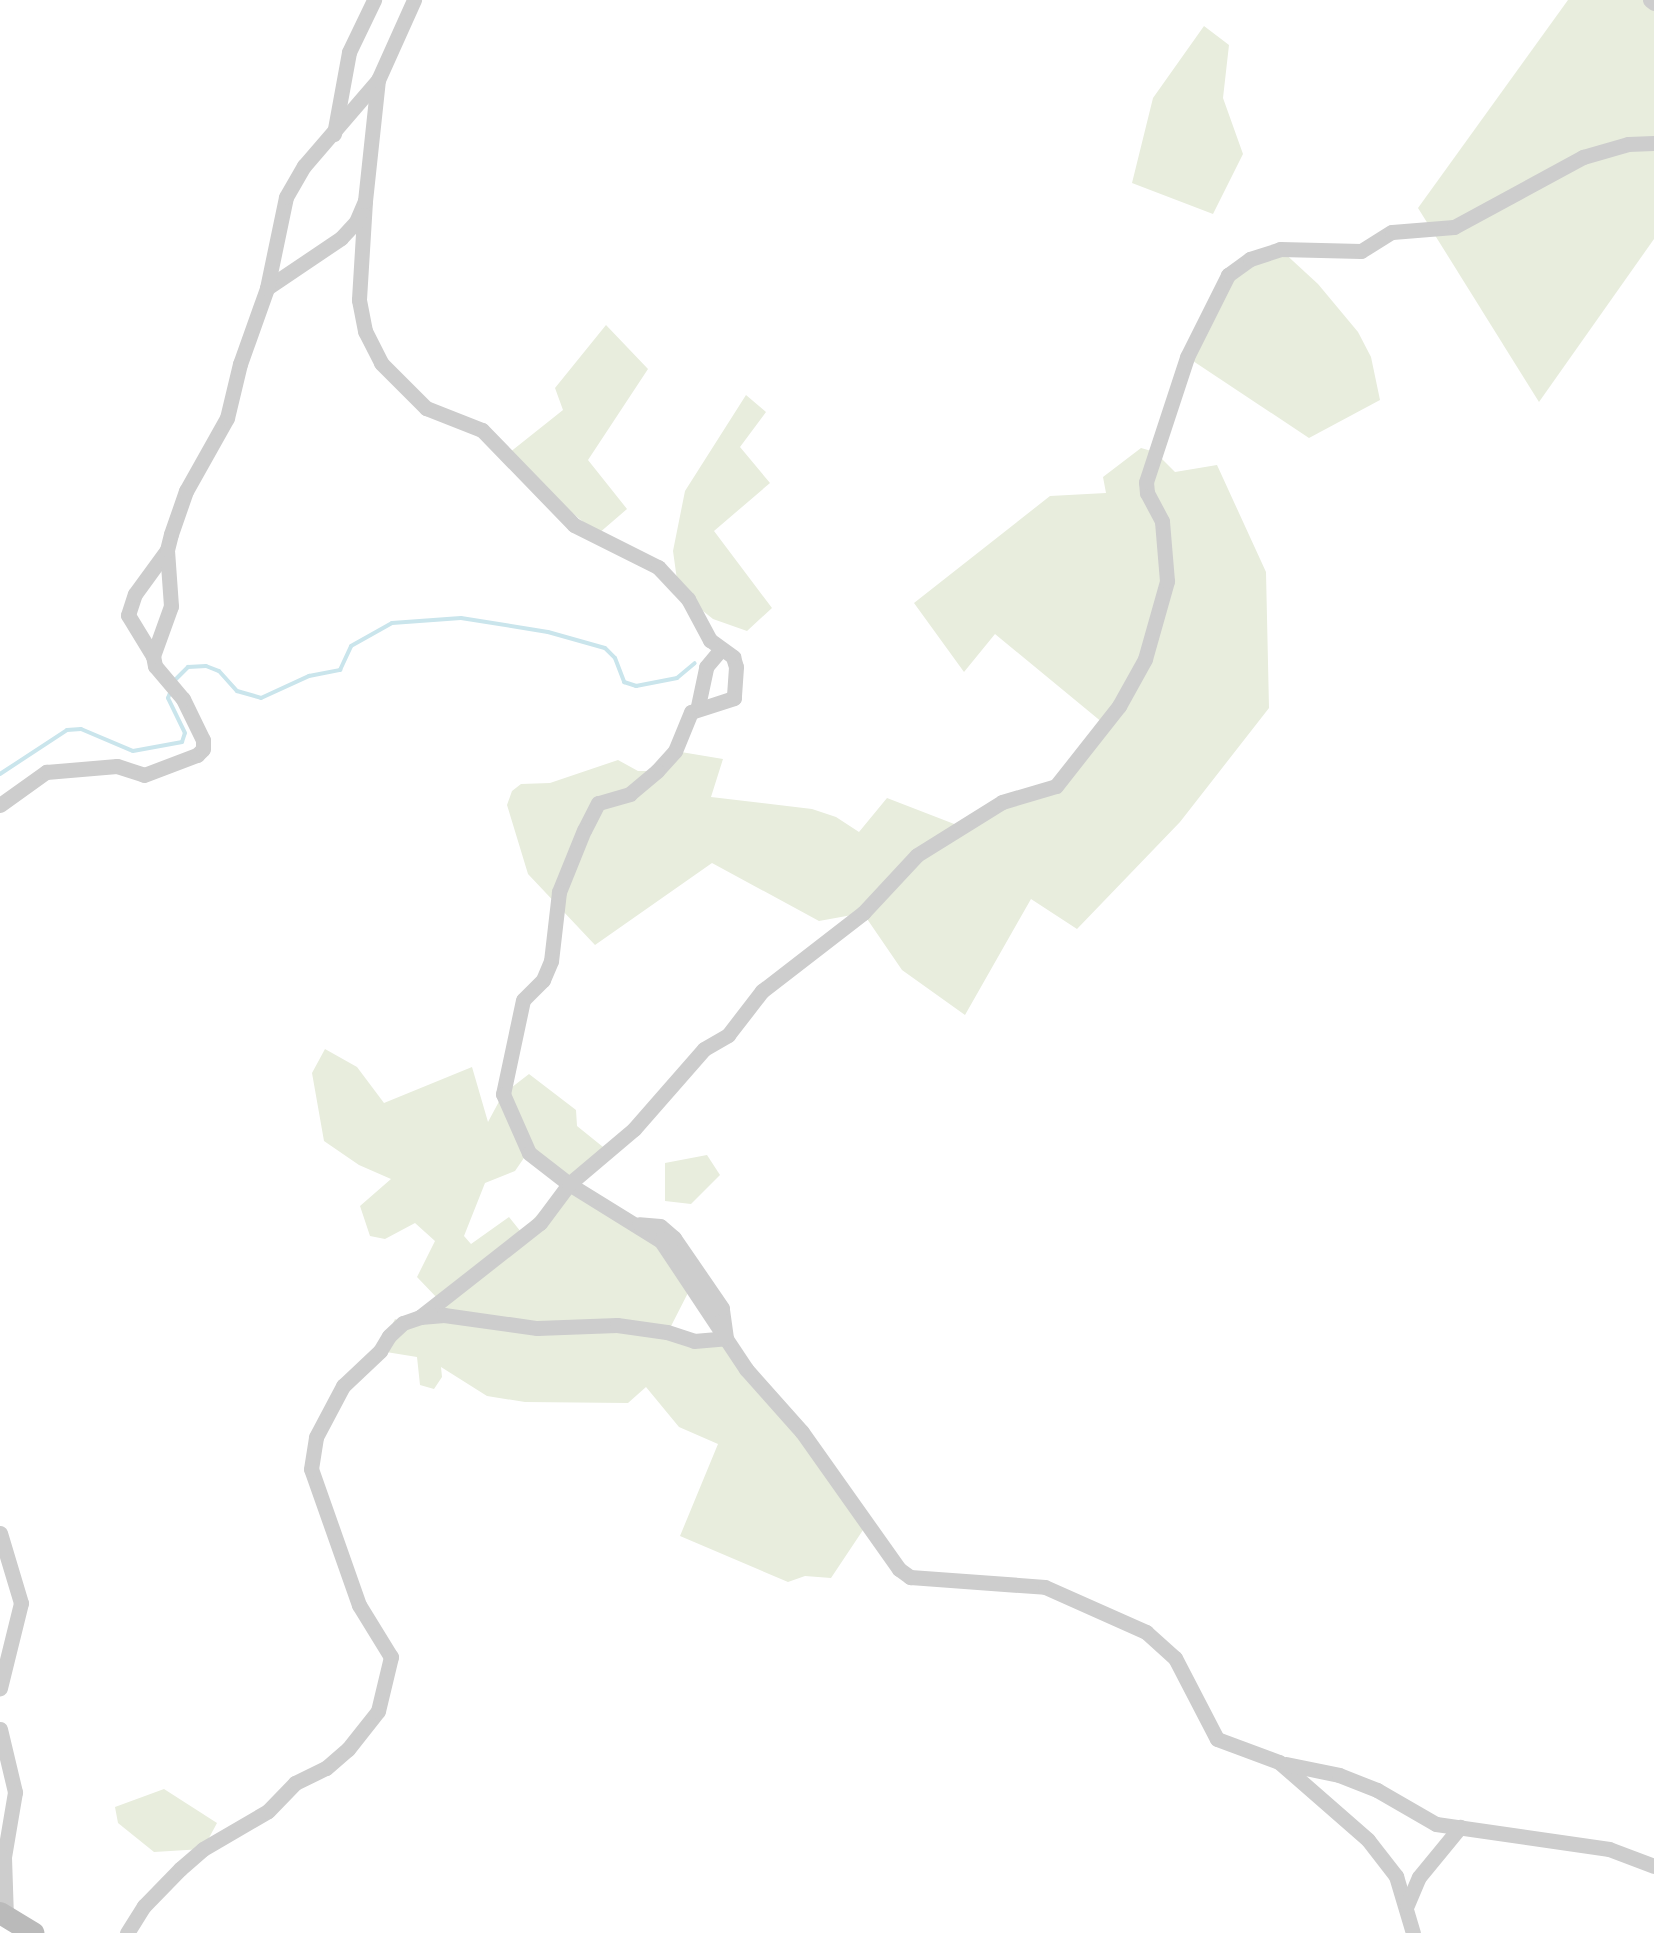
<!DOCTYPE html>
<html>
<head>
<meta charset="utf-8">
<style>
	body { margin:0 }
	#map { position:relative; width:1654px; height:1933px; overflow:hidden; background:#fff; font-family:"Fira Sans Condensed",sans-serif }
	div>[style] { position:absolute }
	.green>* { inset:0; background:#e8eddd }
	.stream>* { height:4px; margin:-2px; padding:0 2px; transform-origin:2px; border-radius:2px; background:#cae5ec }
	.minor>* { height:15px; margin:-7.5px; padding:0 7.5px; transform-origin:7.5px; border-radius:7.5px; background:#cdcdcd }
	.secondary>* { height:22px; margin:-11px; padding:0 11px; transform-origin:11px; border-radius:11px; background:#bababa }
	span { translate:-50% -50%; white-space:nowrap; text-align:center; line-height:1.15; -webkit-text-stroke:10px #fff; paint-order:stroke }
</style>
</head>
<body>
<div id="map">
	<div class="green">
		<div style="clip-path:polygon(1568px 0,1654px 0,1654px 239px,1539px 402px,1418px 208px)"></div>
		<div style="clip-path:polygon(1204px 26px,1229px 45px,1223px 98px,1243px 154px,1213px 214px,1132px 183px,1153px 98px)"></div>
		<div style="clip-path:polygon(1280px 249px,1318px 284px,1358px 332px,1371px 357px,1380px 400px,1309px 438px,1187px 357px,1228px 275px)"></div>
		<div style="clip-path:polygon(606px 325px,648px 369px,588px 460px,627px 509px,598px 534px,504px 457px,563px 410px,555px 388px)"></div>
		<div style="clip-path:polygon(746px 395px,766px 412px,740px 447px,770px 483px,714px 531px,772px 608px,747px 631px,713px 619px,688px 599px,678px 587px,673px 551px,685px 491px)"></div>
		<div style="clip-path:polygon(1141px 448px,1155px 452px,1175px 472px,1217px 465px,1266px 572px,1269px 708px,1180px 822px,1077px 929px,1031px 899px,965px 1015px,902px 970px,863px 913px,819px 921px,712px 863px,595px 945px,528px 874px,507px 805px,512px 791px,521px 784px,550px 783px,618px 760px,638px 771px,657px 771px,675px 751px,723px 759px,711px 797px,812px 809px,836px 817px,859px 832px,887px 798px,962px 827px,1047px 791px,1103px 723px,995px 634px,964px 672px,914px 603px,1050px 496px,1106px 493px,1103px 477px)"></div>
		<div style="clip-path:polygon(evenodd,325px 1049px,357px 1067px,384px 1103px,472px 1067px,488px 1122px,503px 1094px,529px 1074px,576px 1110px,577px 1126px,608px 1151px,576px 1183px,642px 1229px,692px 1285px,668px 1332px,726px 1338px,869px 1521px,831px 1578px,805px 1576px,788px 1582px,680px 1536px,718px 1444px,679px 1427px,646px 1387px,628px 1403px,525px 1402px,487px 1396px,441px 1367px,442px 1377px,434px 1389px,420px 1385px,417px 1357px,380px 1351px,395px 1319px,404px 1323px,439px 1300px,417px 1277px,435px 1241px,415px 1223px,385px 1239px,370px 1236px,360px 1206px,391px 1179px,359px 1165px,324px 1141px,312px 1073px,325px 1049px,526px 1155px,565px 1186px,521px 1232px,509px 1217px,471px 1244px,464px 1236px,485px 1183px,515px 1171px,526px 1155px)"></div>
		<div style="clip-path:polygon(707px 1155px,720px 1175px,691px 1204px,665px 1201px,665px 1163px)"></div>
		<div style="clip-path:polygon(164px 1789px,217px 1823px,203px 1849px,154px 1852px,118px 1823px,115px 1807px)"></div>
	</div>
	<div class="stream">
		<div style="left:176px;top:679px;width:17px;rotate:-45deg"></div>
		<div style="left:188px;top:667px;width:18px;rotate:-3deg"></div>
		<div style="left:206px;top:666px;width:14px;rotate:21deg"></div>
		<div style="left:219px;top:671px;width:27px;rotate:48deg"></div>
		<div style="left:237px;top:691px;width:25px;rotate:16deg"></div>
		<div style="left:261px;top:698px;width:53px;rotate:-24.6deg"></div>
		<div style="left:309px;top:676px;width:32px;rotate:-11deg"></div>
		<div style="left:340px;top:670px;width:26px;rotate:-65deg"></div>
		<div style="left:351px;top:646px;width:47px;rotate:-29.3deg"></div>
		<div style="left:392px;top:623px;width:69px;rotate:-4.1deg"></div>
		<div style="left:461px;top:618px;width:88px;rotate:9.1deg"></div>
		<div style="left:548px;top:632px;width:59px;rotate:15.7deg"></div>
		<div style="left:605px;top:648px;width:14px;rotate:45deg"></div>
		<div style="left:615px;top:658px;width:26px;rotate:69deg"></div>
		<div style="left:624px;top:682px;width:13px;rotate:18deg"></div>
		<div style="left:636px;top:686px;width:42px;rotate:-11deg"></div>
		<div style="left:677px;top:678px;width:23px;rotate:-40deg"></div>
		<div style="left:0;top:774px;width:80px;rotate:-33.3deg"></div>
		<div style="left:67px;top:730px;width:14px;rotate:-4deg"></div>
		<div style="left:81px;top:729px;width:56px;rotate:22.9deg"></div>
		<div style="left:133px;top:751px;width:50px;rotate:-10.4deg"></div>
		<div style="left:182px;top:742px;width:9px;rotate:-72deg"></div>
		<div style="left:185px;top:733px;width:39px;rotate:-116deg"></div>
		<div style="left:168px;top:698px;width:5px;rotate:-68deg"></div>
	</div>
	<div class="minor">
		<div style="left:1650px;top:0;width:5px;rotate:37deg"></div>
		<div style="left:334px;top:134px;width:83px;rotate:-79.6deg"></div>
		<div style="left:349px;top:52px;width:58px;rotate:-64.3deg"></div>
		<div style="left:365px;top:201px;width:99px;rotate:93.5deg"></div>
		<div style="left:359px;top:300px;width:32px;rotate:79deg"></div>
		<div style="left:365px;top:331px;width:36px;rotate:63deg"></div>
		<div style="left:381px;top:363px;width:64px;rotate:45deg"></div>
		<div style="left:426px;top:408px;width:60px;rotate:21.4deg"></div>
		<div style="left:482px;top:430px;width:132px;rotate:45.9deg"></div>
		<div style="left:574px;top:525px;width:94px;rotate:26.6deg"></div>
		<div style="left:658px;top:567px;width:44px;rotate:46.8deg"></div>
		<div style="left:688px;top:599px;width:47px;rotate:61.8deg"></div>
		<div style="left:710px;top:640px;width:29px;rotate:36deg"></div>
		<div style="left:733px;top:657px;width:10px;rotate:73deg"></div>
		<div style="left:736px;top:667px;width:31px;rotate:94deg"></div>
		<div style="left:734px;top:698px;width:45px;rotate:162deg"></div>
		<div style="left:691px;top:712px;width:42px;rotate:112.3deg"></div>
		<div style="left:675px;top:751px;width:27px;rotate:132deg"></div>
		<div style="left:657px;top:771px;width:35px;rotate:140deg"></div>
		<div style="left:630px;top:794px;width:33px;rotate:164deg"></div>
		<div style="left:598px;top:803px;width:30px;rotate:117deg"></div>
		<div style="left:584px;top:830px;width:67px;rotate:112deg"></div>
		<div style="left:559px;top:892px;width:69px;rotate:96.6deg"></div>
		<div style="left:551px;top:961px;width:21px;rotate:113deg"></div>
		<div style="left:543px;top:980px;width:28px;rotate:135deg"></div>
		<div style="left:523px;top:1000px;width:96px;rotate:102deg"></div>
		<div style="left:503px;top:1094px;width:64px;rotate:66.2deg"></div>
		<div style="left:529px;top:1153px;width:51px;rotate:37.8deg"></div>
		<div style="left:569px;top:1184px;width:108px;rotate:31.8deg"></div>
		<div style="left:661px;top:1241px;width:154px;rotate:56.4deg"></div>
		<div style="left:746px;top:1369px;width:84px;rotate:48.4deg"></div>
		<div style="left:802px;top:1432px;width:168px;rotate:54.7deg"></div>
		<div style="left:899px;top:1569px;width:14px;rotate:36deg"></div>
		<div style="left:910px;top:1577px;width:135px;rotate:4.2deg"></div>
		<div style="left:1045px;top:1587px;width:111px;rotate:24deg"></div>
		<div style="left:1146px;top:1632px;width:39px;rotate:42deg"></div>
		<div style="left:1175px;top:1658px;width:91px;rotate:62.6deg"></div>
		<div style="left:1217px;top:1739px;width:66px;rotate:20.4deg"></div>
		<div style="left:1279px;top:1762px;width:118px;rotate:41.2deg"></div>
		<div style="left:1368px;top:1840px;width:46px;rotate:52.1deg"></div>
		<div style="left:1396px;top:1876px;width:59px;rotate:73.4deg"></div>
		<div style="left:267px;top:288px;width:89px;rotate:-34deg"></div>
		<div style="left:341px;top:238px;width:22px;rotate:-47deg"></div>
		<div style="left:356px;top:222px;width:23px;rotate:-67deg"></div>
		<div style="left:365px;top:201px;width:122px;rotate:-83.9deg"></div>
		<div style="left:153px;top:656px;width:48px;rotate:-121.4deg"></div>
		<div style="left:128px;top:615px;width:22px;rotate:-72deg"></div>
		<div style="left:135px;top:594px;width:54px;rotate:-54deg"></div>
		<div style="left:698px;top:706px;width:40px;rotate:-78deg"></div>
		<div style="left:706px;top:667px;width:23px;rotate:-50deg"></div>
		<div style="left:0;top:805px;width:57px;rotate:-35.7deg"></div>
		<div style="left:46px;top:772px;width:71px;rotate:-4.8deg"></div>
		<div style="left:117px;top:766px;width:28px;rotate:18deg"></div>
		<div style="left:144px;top:775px;width:57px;rotate:-20.7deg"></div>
		<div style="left:197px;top:755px;width:8px;rotate:-45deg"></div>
		<div style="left:203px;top:749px;width:9px;rotate:-90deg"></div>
		<div style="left:203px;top:740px;width:46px;rotate:-116deg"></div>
		<div style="left:183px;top:699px;width:43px;rotate:-130.3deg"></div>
		<div style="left:155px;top:666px;width:10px;rotate:-101deg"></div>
		<div style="left:153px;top:656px;width:53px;rotate:-70.2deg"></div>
		<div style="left:171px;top:606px;width:56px;rotate:-94.1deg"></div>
		<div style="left:167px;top:550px;width:16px;rotate:-76deg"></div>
		<div style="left:171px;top:534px;width:46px;rotate:-70.8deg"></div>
		<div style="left:186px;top:491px;width:84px;rotate:-60.7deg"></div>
		<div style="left:227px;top:418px;width:56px;rotate:-76.5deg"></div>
		<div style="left:240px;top:364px;width:81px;rotate:-70.4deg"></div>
		<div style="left:267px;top:288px;width:93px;rotate:-78.2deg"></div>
		<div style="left:286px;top:197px;width:36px;rotate:-60deg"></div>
		<div style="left:304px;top:166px;width:113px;rotate:-49.3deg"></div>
		<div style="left:378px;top:80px;width:88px;rotate:-65.8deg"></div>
		<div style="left:420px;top:1317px;width:152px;rotate:-38.1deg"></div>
		<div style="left:540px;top:1223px;width:49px;rotate:-53.4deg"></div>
		<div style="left:569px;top:1184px;width:85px;rotate:-40.2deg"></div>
		<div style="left:634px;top:1129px;width:106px;rotate:-48.8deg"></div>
		<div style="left:704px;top:1049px;width:28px;rotate:-30deg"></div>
		<div style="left:728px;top:1035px;width:56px;rotate:-52.3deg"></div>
		<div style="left:762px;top:991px;width:128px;rotate:-37.7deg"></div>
		<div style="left:863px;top:913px;width:79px;rotate:-47deg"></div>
		<div style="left:917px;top:855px;width:100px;rotate:-31.9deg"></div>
		<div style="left:1002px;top:802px;width:56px;rotate:-16.5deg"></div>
		<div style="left:1056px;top:786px;width:102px;rotate:-51.8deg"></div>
		<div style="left:1119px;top:706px;width:54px;rotate:-61deg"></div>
		<div style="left:1145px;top:659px;width:81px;rotate:-74.2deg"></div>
		<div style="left:1167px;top:581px;width:60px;rotate:-94.8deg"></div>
		<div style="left:1162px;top:521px;width:32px;rotate:-118deg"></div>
		<div style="left:1147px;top:493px;width:11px;rotate:-95deg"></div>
		<div style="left:1146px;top:482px;width:132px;rotate:-71.8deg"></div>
		<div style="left:1187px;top:357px;width:92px;rotate:-63.4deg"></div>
		<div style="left:1228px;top:275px;width:27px;rotate:-36deg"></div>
		<div style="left:1250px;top:259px;width:32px;rotate:-18deg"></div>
		<div style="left:1280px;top:249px;width:81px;rotate:1.4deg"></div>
		<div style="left:1361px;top:251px;width:36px;rotate:-32deg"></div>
		<div style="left:1392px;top:232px;width:62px;rotate:-4.6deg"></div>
		<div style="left:1454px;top:227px;width:147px;rotate:-28.5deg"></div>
		<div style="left:1583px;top:157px;width:47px;rotate:-16.1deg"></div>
		<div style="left:1628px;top:144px;width:26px;rotate:-2deg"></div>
		<div style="left:0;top:1533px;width:73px;rotate:73.3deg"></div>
		<div style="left:21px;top:1603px;width:88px;rotate:103.9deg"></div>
		<div style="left:0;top:1729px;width:65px;rotate:76.6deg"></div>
		<div style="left:15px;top:1792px;width:66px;rotate:99.6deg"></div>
		<div style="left:4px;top:1857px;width:60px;rotate:88.1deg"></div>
		<div style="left:1286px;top:1764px;width:54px;rotate:11.7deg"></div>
		<div style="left:1339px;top:1775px;width:41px;rotate:21.5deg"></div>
		<div style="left:1377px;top:1790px;width:68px;rotate:30deg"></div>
		<div style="left:1436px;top:1824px;width:175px;rotate:8.2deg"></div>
		<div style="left:1609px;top:1849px;width:48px;rotate:20.7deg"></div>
		<div style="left:1407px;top:1905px;width:30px;rotate:-67deg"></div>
		<div style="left:1419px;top:1877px;width:65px;rotate:-50.6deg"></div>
		<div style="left:127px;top:1933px;width:32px;rotate:-58deg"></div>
		<div style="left:144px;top:1906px;width:52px;rotate:-45.8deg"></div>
		<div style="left:180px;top:1869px;width:30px;rotate:-41deg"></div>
		<div style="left:203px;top:1849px;width:75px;rotate:-30.3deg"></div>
		<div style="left:268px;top:1811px;width:39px;rotate:-46deg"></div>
		<div style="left:295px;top:1783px;width:34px;rotate:-26deg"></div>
		<div style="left:326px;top:1768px;width:29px;rotate:-41deg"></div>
		<div style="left:348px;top:1749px;width:48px;rotate:-51.7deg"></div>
		<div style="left:378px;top:1711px;width:56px;rotate:-76.5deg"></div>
		<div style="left:391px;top:1657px;width:61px;rotate:-121.6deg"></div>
		<div style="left:359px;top:1605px;width:144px;rotate:-109.4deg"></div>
		<div style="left:311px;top:1469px;width:32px;rotate:-81deg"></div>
		<div style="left:316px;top:1437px;width:58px;rotate:-62.1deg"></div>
		<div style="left:343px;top:1386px;width:51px;rotate:-43.4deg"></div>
		<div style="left:380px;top:1351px;width:17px;rotate:-59deg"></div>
		<div style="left:389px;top:1336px;width:19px;rotate:-43deg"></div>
		<div style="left:403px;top:1323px;width:18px;rotate:-19deg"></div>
		<div style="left:420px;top:1317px;width:24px;rotate:-5deg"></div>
		<div style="left:444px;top:1315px;width:94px;rotate:8deg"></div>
		<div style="left:537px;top:1328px;width:80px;rotate:-2.1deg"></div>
		<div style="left:617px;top:1325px;width:50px;rotate:8deg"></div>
		<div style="left:667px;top:1332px;width:28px;rotate:18deg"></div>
		<div style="left:694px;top:1341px;width:32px;rotate:-5deg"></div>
		<div style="left:726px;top:1338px;width:30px;rotate:-98deg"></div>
		<div style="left:722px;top:1308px;width:85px;rotate:-124.4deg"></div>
		<div style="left:674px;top:1238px;width:18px;rotate:-139deg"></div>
		<div style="left:660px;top:1226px;width:21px;rotate:-175deg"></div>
	</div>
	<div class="secondary">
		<div style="left:0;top:1913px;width:39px;rotate:31deg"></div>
	</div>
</div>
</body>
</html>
